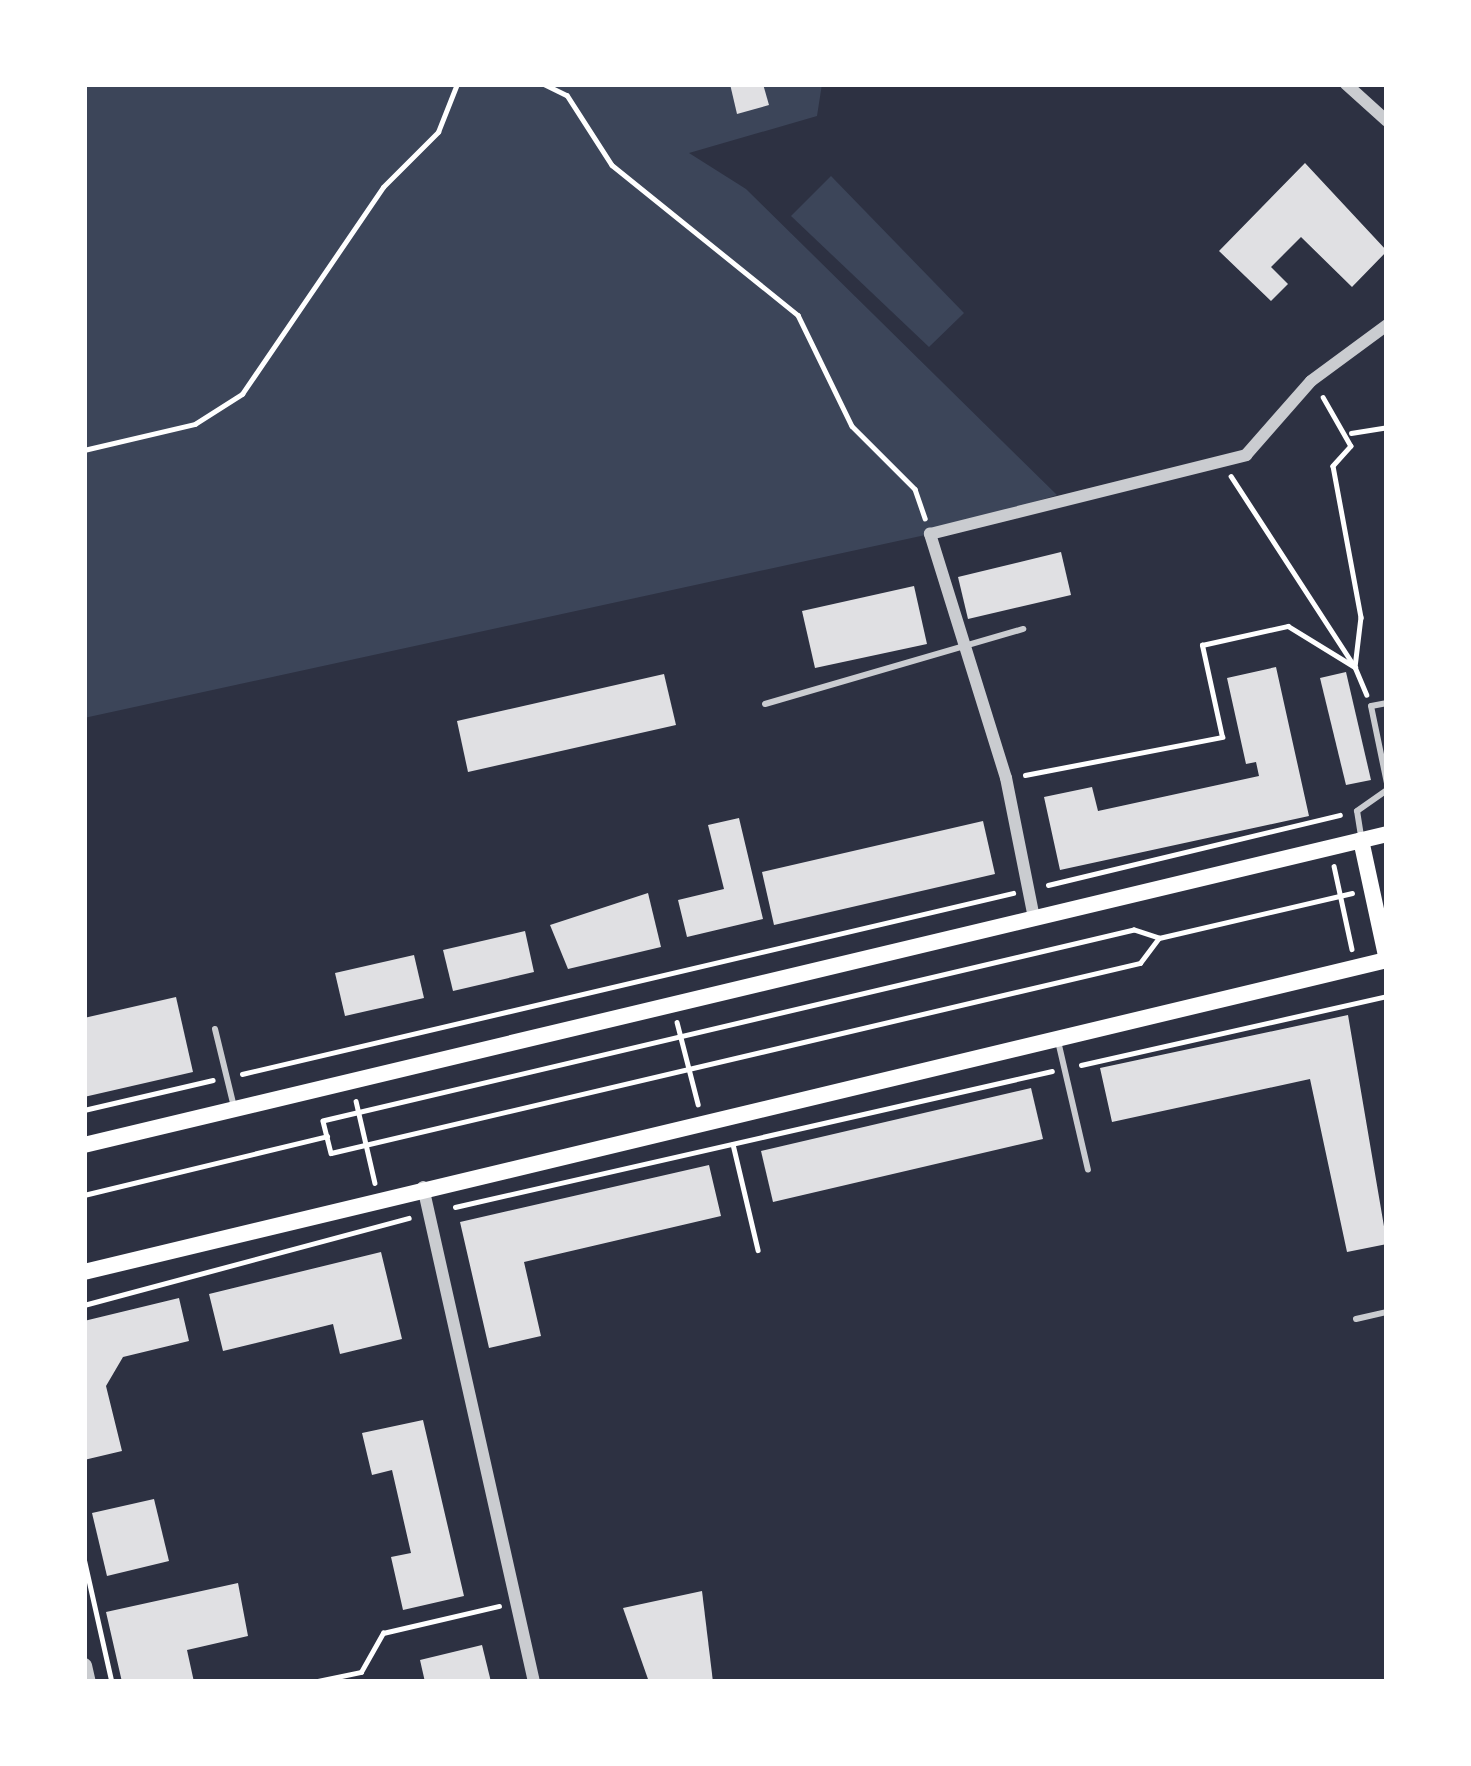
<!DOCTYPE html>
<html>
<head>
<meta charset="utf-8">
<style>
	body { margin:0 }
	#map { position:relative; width:1471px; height:1766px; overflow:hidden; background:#2d3142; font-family:Raleway,sans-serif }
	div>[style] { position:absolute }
	.green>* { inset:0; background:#3c4559 }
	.building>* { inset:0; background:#e0e0e3 }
	.path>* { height:4.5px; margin:-2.25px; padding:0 2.25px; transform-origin:2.25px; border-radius:2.25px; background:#fff }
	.service>* { height:6px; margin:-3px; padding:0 3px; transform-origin:3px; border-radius:3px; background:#caccd0 }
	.minor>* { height:12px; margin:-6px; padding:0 6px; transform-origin:6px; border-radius:6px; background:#caccd0 }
	.tertiary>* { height:15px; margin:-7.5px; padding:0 7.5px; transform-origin:7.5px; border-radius:7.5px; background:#caccd0 }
	.secondary>* { height:16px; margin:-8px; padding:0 8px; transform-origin:8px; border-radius:8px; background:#fff }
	span { translate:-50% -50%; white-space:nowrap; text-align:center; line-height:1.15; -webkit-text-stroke:12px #fff; paint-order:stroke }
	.frame { position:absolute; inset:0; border:87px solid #fff; pointer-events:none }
</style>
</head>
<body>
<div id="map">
	<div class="green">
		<div style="clip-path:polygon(84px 84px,822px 84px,817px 116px,689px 153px,746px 189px,1057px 495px,930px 534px,84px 718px)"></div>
		<div style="clip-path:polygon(831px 176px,964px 313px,929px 347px,791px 216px)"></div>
	</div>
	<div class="building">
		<div style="clip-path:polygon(730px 84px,763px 84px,769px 105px,737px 114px)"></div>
		<div style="clip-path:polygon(1305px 163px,1387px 251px,1352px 287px,1301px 237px,1271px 267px,1288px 284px,1271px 301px,1219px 251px)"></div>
		<div style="clip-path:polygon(1061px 552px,1071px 595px,968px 619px,958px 577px)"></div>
		<div style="clip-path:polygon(914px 586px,927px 644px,815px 668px,802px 611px)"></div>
		<div style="clip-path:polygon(1276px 667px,1309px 816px,1060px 870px,1044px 797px,1092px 787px,1098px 811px,1259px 776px,1256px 762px,1246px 764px,1227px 678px)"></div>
		<div style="clip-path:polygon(1346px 672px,1371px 780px,1346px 785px,1320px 678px)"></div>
		<div style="clip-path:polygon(664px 674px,676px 725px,468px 772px,457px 721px)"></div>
		<div style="clip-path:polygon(739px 818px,763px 919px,687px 937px,678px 900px,724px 889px,708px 825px)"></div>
		<div style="clip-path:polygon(983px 821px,995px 874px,774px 925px,762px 872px)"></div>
		<div style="clip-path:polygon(648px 893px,661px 947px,568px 969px,550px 925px)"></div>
		<div style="clip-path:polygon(525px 931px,534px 972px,453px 991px,443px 950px)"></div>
		<div style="clip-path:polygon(414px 955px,424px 998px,345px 1016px,335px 973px)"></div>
		<div style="clip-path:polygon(176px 997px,193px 1072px,84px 1097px,84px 1018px)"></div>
		<div style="clip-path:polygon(1348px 1015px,1387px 1244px,1347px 1252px,1310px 1079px,1112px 1122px,1100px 1068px)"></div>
		<div style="clip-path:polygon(1031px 1088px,1043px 1139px,773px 1202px,761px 1151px)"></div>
		<div style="clip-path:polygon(709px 1165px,721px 1216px,524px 1262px,541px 1336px,489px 1348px,460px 1222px)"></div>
		<div style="clip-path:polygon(381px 1252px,402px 1339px,340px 1354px,333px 1324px,223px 1351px,209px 1294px)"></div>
		<div style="clip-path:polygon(179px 1298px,189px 1341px,123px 1357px,106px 1386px,122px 1451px,84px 1460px,84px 1321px)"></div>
		<div style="clip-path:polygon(423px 1420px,464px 1596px,403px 1610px,391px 1557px,411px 1553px,392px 1470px,372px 1475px,362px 1433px)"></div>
		<div style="clip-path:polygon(154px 1499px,169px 1561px,107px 1576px,92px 1513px)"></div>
		<div style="clip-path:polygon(238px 1583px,248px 1636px,187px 1650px,194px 1682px,122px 1682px,106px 1612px)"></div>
		<div style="clip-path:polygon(702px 1591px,713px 1682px,649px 1682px,623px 1608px)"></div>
		<div style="clip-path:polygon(482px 1645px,491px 1682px,425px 1682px,420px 1660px)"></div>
	</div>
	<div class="path">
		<div style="left:544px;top:84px;width:25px;rotate:26deg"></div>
		<div style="left:567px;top:95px;width:83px;rotate:57.3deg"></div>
		<div style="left:612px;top:165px;width:239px;rotate:38.9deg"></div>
		<div style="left:798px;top:315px;width:123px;rotate:64.1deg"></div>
		<div style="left:852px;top:426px;width:89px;rotate:45deg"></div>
		<div style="left:915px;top:489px;width:31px;rotate:71deg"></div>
		<div style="left:1323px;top:397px;width:56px;rotate:60.3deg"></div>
		<div style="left:1351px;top:446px;width:27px;rotate:132deg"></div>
		<div style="left:1333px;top:466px;width:154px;rotate:79.5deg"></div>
		<div style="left:1361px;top:617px;width:50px;rotate:96.8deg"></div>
		<div style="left:1351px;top:433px;width:36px;rotate:-9deg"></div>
		<div style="left:84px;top:450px;width:114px;rotate:-13.2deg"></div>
		<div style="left:195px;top:424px;width:56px;rotate:-32.6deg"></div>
		<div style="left:242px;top:394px;width:250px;rotate:-55.7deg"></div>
		<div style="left:383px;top:187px;width:78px;rotate:-45deg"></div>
		<div style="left:438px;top:132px;width:52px;rotate:-68.4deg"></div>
		<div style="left:1231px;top:476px;width:222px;rotate:57deg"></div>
		<div style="left:1025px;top:775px;width:201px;rotate:-10.9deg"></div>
		<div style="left:1222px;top:737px;width:94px;rotate:-102.3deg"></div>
		<div style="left:1202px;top:645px;width:88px;rotate:-12.5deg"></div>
		<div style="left:1288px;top:626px;width:79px;rotate:31.5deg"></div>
		<div style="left:1355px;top:667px;width:30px;rotate:67deg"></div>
		<div style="left:1334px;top:866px;width:85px;rotate:77.8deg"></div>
		<div style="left:1048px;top:885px;width:300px;rotate:-13.5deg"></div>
		<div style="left:1159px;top:938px;width:26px;rotate:-162deg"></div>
		<div style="left:1134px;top:930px;width:833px;rotate:166.75deg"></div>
		<div style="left:323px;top:1121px;width:33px;rotate:76deg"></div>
		<div style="left:331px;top:1153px;width:831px;rotate:-13.22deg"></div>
		<div style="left:1140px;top:963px;width:31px;rotate:-53deg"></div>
		<div style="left:1159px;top:938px;width:198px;rotate:-13.1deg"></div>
		<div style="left:677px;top:1022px;width:85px;rotate:75.6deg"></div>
		<div style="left:1081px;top:1065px;width:314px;rotate:-12.7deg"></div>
		<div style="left:242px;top:1074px;width:792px;rotate:-13.21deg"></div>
		<div style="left:356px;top:1101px;width:84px;rotate:77deg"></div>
		<div style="left:84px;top:1110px;width:132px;rotate:-13.1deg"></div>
		<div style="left:733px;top:1144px;width:109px;rotate:76.7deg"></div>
		<div style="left:84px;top:1195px;width:250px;rotate:-13.6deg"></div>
		<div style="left:455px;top:1207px;width:612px;rotate:-12.83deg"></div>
		<div style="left:84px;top:1305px;width:336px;rotate:-15deg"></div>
		<div style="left:84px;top:1558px;width:127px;rotate:77.3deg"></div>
		<div style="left:313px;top:1682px;width:49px;rotate:-11.8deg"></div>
		<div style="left:361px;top:1672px;width:45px;rotate:-60.6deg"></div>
		<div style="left:383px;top:1633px;width:119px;rotate:-13.1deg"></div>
	</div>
	<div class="service">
		<div style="left:1387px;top:703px;width:16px;rotate:169deg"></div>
		<div style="left:1371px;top:706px;width:79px;rotate:78.3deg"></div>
		<div style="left:765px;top:704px;width:269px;rotate:-16.2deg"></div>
		<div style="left:1361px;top:836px;width:25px;rotate:-99deg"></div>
		<div style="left:1357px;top:811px;width:37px;rotate:-35deg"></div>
		<div style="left:215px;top:1029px;width:80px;rotate:76.3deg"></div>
		<div style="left:1058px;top:1041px;width:132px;rotate:76.9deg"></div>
		<div style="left:1356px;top:1319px;width:32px;rotate:-13deg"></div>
	</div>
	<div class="minor">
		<div style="left:1346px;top:84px;width:55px;rotate:42.1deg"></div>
		<div style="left:1034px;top:918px;width:143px;rotate:-101.3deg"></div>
		<div style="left:1006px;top:778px;width:256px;rotate:-107.3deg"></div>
		<div style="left:930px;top:534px;width:326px;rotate:-14deg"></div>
		<div style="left:1246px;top:455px;width:98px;rotate:-48.7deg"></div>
		<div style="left:1311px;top:381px;width:94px;rotate:-36.4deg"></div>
		<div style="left:423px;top:1187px;width:507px;rotate:77.36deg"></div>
	</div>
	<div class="tertiary">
		<div style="left:84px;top:1665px;width:17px;rotate:77deg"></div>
	</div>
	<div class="secondary">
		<div style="left:1361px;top:840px;width:123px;rotate:77.8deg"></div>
		<div style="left:84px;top:1145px;width:1340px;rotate:-13.42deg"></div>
		<div style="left:84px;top:1272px;width:1340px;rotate:-13.47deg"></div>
	</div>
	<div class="frame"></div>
</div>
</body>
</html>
